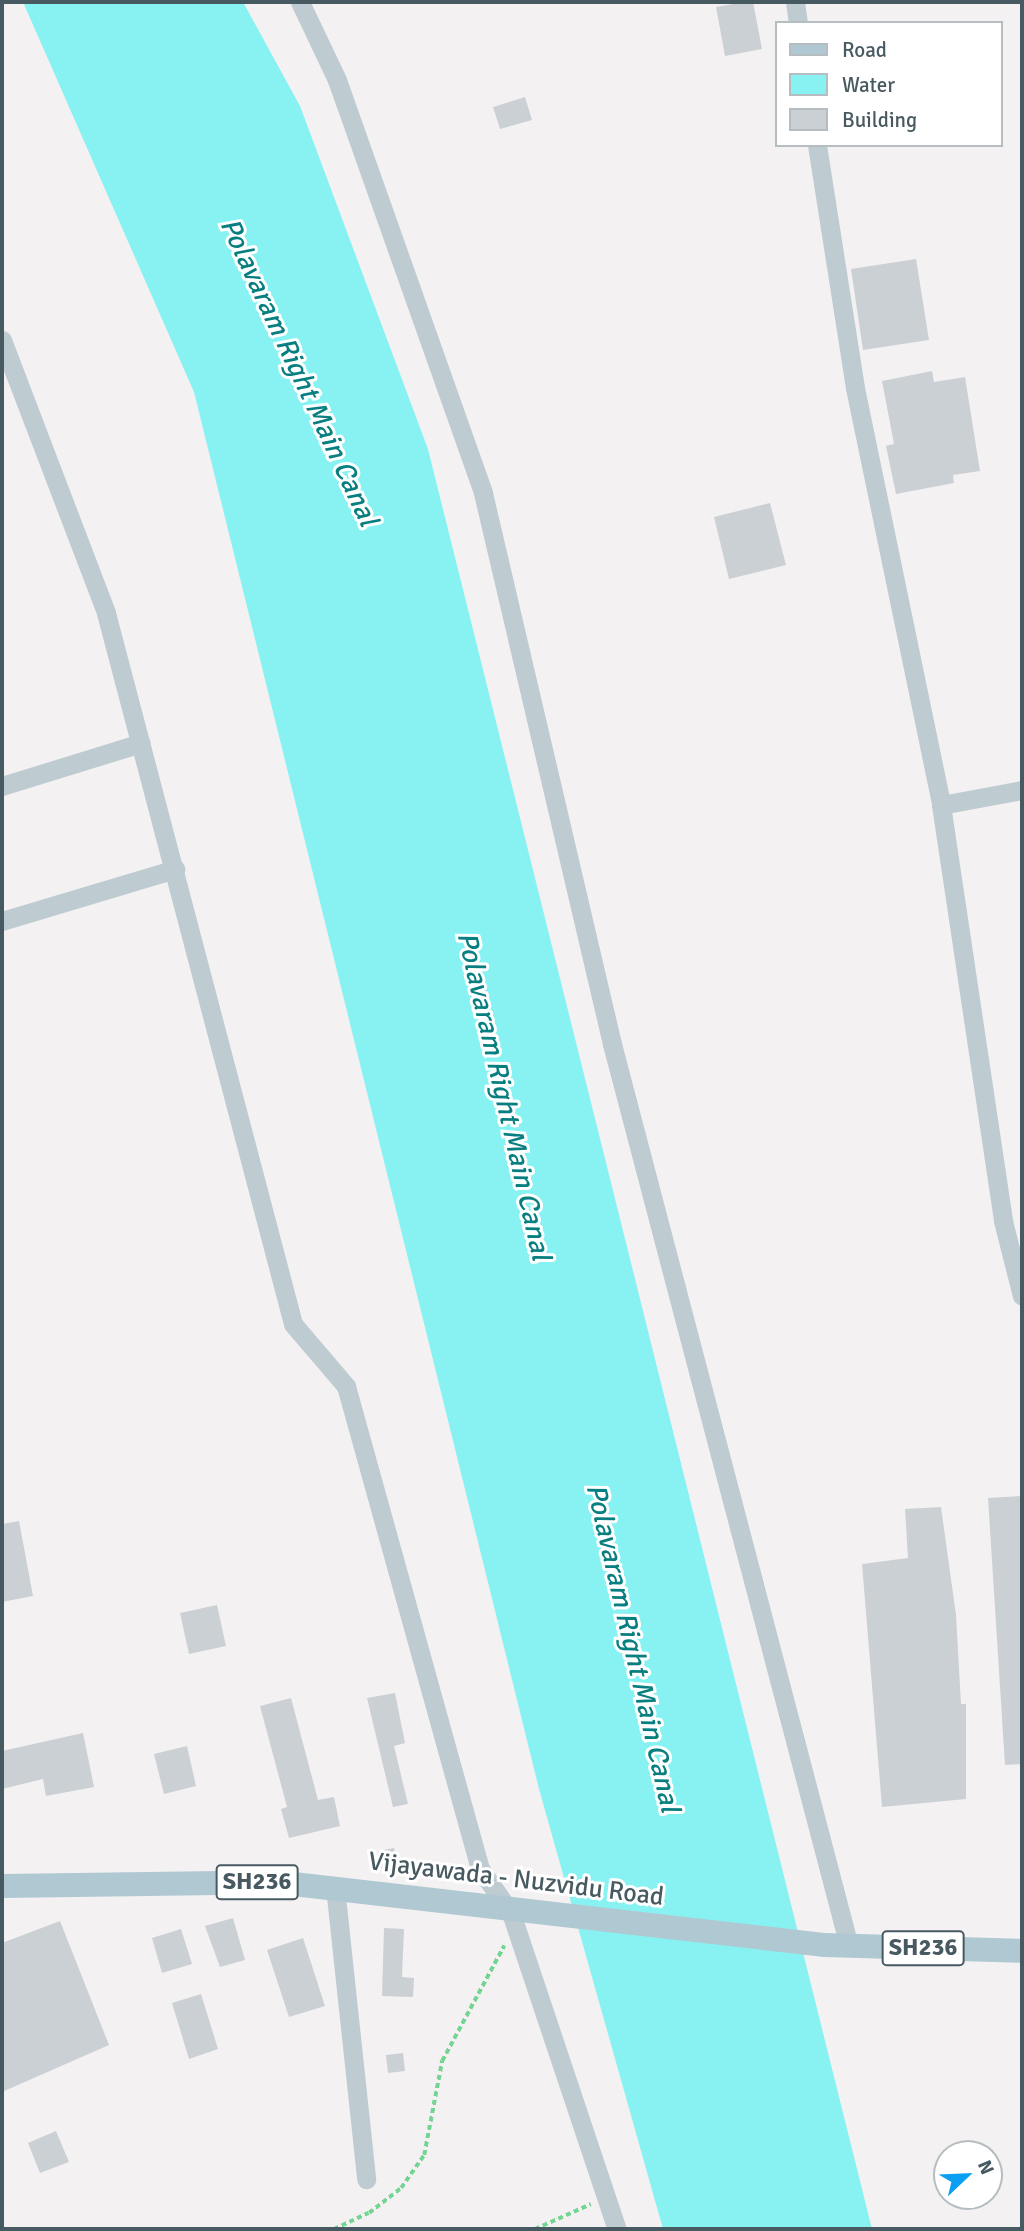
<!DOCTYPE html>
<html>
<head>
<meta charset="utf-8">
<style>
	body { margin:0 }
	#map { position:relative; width:1024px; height:2231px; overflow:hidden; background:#f4f1f2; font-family:Signika,sans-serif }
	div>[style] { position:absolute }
	.water>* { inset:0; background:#88f2f3 }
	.building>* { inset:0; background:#cbd0d4 }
	.path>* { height:3.5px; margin-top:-1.75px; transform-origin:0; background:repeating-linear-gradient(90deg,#73d591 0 5px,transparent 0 8.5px) }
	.minor>* { height:19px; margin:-9.5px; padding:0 9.5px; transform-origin:9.5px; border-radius:9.5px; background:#beccd2 }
	.major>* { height:24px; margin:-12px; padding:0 12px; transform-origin:12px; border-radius:12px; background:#b0c8d2 }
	span { translate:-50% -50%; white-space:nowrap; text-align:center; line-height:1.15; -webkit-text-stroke:6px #fff; paint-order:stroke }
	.shield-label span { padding:2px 5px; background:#fff; border:2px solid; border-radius:5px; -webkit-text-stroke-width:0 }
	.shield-label { font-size:24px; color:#485a61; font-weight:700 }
	.street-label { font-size:26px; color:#485a61 }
	.water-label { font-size:28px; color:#077e7f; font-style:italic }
	.frame { position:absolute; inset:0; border:4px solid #485a61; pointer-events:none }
	.legend { position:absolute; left:775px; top:21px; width:228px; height:126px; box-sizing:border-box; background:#fff; border:2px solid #b6bdc0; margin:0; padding:9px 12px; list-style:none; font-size:21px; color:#485a61 }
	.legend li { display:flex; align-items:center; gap:14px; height:35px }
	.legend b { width:35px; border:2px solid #b6bdc0 }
	.north { position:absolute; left:933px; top:2140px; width:70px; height:70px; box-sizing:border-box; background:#fff; border:2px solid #b6bdc0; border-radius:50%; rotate:67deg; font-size:19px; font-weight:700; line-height:28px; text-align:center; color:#485a61 }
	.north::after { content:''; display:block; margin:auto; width:24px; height:32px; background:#0b9ff4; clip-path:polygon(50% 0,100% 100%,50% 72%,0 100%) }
</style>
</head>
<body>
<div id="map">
	<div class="water">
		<div style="clip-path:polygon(23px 2px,243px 2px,300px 106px,428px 449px,872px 2229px,663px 2229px,539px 1789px,194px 392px)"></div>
	</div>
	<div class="building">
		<div style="clip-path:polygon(744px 2px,753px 2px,762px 49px,725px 56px,716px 7px)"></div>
		<div style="clip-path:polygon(525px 97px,532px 120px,500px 129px,493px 107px)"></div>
		<div style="clip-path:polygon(916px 259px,929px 340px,863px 350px,851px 269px)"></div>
		<div style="clip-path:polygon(932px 371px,934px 382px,965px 377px,980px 471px,953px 475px,954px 483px,896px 494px,886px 446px,894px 444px,882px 381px)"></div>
		<div style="clip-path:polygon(770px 503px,786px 565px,729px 579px,714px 517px)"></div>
		<div style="clip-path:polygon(1022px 1496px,1022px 1764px,1005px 1765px,988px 1498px)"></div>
		<div style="clip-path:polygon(941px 1507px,956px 1615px,961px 1704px,966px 1704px,966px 1799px,882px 1807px,862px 1564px,908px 1558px,905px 1509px)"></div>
		<div style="clip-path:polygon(19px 1521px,33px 1596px,2px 1602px,2px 1524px)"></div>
		<div style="clip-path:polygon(217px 1605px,226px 1646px,189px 1654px,180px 1613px)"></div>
		<div style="clip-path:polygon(395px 1693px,405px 1743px,394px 1746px,408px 1804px,393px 1807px,367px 1698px)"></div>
		<div style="clip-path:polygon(291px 1698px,318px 1800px,334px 1797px,340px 1826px,289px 1838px,281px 1809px,287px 1807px,260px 1706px)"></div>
		<div style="clip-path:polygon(83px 1733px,94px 1787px,46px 1796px,43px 1779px,2px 1789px,2px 1751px)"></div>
		<div style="clip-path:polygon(187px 1746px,196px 1786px,164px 1794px,154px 1754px)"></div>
		<div style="clip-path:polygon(394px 1848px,397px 1865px,381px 1868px,378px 1851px)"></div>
		<div style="clip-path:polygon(233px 1918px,245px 1960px,220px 1967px,205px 1926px)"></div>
		<div style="clip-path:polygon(60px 1921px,109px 2045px,2px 2092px,2px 1943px)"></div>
		<div style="clip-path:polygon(384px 1928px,404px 1929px,402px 1977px,414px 1978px,413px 1997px,382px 1996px)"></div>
		<div style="clip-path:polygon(181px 1929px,192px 1964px,162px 1973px,152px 1938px)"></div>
		<div style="clip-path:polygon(303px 1938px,325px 2006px,289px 2017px,267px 1950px)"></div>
		<div style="clip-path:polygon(201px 1994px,218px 2049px,189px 2059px,172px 2003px)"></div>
		<div style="clip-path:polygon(403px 2053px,405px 2071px,388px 2073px,386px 2055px)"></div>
		<div style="clip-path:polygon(56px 2131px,69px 2162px,40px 2173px,28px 2143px)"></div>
	</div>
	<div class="path">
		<div style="left:334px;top:2229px;width:38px;rotate:-25deg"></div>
		<div style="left:369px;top:2213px;width:41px;rotate:-38deg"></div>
		<div style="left:401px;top:2188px;width:40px;rotate:-55.1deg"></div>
		<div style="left:424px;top:2155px;width:96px;rotate:-79.2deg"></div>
		<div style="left:442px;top:2061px;width:131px;rotate:-61.7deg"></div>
		<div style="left:535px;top:2229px;width:61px;rotate:-24.1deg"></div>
	</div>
	<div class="minor">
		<div style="left:300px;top:2px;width:86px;rotate:64.6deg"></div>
		<div style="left:337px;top:80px;width:438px;rotate:70.5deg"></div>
		<div style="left:483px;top:493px;width:566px;rotate:76.82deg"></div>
		<div style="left:612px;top:1044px;width:933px;rotate:75.28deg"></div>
		<div style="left:795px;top:2px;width:21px;rotate:82deg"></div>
		<div style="left:817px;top:145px;width:246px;rotate:81.1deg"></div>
		<div style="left:855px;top:388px;width:426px;rotate:78.3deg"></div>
		<div style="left:941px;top:805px;width:421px;rotate:81.5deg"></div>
		<div style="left:1003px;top:1221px;width:77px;rotate:75.8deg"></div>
		<div style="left:2px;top:340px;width:292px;rotate:69.1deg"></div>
		<div style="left:106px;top:613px;width:735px;rotate:75.26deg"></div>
		<div style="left:293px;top:1324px;width:82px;rotate:49.5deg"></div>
		<div style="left:346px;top:1386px;width:501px;rotate:74.49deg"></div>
		<div style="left:480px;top:1869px;width:54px;rotate:54.8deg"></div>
		<div style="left:511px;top:1913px;width:333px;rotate:71.5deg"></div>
		<div style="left:2px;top:786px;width:145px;rotate:-17.2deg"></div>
		<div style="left:941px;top:805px;width:82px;rotate:-10.5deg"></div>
		<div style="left:2px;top:921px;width:181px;rotate:-16.7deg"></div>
		<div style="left:335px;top:1887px;width:294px;rotate:83.9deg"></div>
	</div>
	<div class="major">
		<div style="left:2px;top:1886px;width:274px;rotate:-0.8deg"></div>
		<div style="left:276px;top:1882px;width:553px;rotate:6.55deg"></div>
		<div style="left:825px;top:1945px;width:197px;rotate:1.7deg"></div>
	</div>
	<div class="shield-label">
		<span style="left:257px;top:1882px">SH236</span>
		<span style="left:923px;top:1948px">SH236</span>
	</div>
	<div class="street-label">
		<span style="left:516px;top:1880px;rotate:7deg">Vijayawada - Nuzvidu Road</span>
	</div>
	<div class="water-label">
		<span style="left:299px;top:372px;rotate:65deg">Polavaram Right Main Canal</span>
		<span style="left:504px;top:1096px;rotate:77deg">Polavaram Right Main Canal</span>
		<span style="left:633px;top:1648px;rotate:77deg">Polavaram Right Main Canal</span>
	</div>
	<div class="frame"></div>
	<ul class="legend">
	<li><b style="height:9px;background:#b0c8d2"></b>Road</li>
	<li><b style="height:19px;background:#88f2f3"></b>Water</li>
	<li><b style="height:19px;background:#cbd0d4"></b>Building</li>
	</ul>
	<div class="north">N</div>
</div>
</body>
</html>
